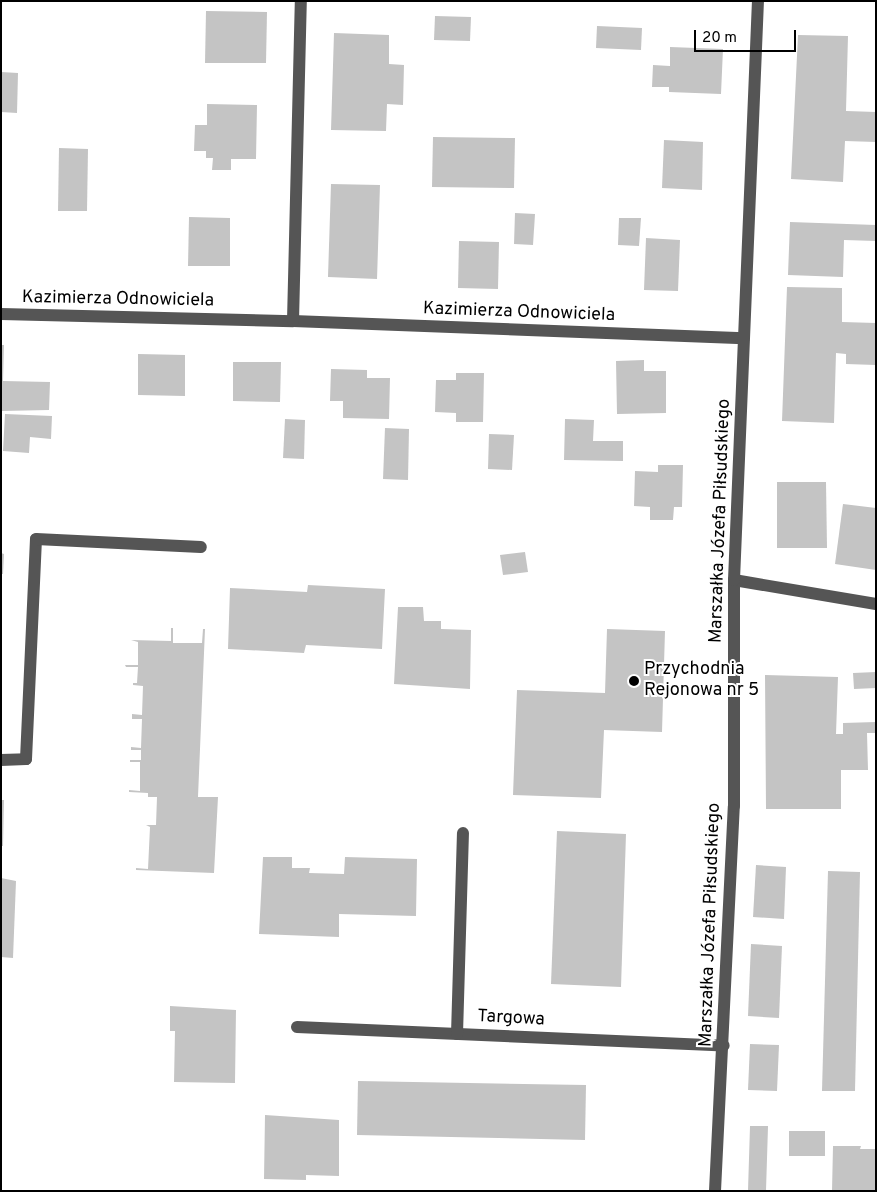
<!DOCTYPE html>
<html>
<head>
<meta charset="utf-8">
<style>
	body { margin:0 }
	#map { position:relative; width:877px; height:1192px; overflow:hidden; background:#fff; font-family:Overpass,sans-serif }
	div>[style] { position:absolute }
	.building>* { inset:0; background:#c4c4c4 }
	.minor>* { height:12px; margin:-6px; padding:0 6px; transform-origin:6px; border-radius:6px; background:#555 }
	.dots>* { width:14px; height:14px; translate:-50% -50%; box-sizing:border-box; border:2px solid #fff; border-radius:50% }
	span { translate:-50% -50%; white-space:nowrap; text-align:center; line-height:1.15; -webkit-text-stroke:4px #fff; paint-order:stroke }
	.street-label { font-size:18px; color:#000 }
	.poi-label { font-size:18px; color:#000 }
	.left { translate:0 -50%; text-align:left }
	.frame { position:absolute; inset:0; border:2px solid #000; pointer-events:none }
	.scale { position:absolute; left:694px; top:30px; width:102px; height:22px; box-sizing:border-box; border:2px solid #000; border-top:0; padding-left:6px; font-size:15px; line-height:18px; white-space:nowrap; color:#000; -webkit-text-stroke:4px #fff; paint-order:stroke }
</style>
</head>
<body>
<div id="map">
	<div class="building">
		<div style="clip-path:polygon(206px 11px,267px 12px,266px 63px,205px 63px)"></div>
		<div style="clip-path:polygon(435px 16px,471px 17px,470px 41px,434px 40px)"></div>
		<div style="clip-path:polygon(597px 26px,642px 28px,641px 50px,596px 48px)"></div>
		<div style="clip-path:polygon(334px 33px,389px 35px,389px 64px,404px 65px,403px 105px,387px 104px,386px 131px,331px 130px)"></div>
		<div style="clip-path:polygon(798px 35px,848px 36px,846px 111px,876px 112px,876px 142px,845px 141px,843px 182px,791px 179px)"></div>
		<div style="clip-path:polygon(670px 47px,723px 49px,721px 94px,669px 92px,669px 87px,652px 87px,653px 65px,670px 66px)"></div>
		<div style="clip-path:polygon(1px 72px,18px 73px,17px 113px,1px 112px)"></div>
		<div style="clip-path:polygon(207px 104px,257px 105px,256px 159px,231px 159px,231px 170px,212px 170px,213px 158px,206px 158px,206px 151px,194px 151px,195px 125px,207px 125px)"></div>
		<div style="clip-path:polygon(433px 137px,515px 138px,514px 188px,432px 187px)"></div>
		<div style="clip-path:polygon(664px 140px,703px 142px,702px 190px,662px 188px)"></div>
		<div style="clip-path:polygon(59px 148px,88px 149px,87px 211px,58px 211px)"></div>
		<div style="clip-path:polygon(331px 184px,380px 185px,377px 279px,328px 277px)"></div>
		<div style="clip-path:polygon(515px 213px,535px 214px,533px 245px,514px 244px)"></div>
		<div style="clip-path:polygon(189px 217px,230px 218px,230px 266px,188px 266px)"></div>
		<div style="clip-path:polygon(619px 218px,641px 218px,639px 246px,618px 245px)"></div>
		<div style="clip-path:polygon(790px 222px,876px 225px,876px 241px,844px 240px,843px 277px,788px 275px)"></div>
		<div style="clip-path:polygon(646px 238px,680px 240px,678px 291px,644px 290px)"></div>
		<div style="clip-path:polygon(459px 241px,499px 242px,498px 289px,458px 288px)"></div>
		<div style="clip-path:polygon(787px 287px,842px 288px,842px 322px,876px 323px,876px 365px,846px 364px,846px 354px,836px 353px,834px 423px,782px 421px)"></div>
		<div style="clip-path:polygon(1px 345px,4px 345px,3px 381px,50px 382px,49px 410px,1px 411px)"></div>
		<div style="clip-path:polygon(138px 354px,185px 355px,185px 396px,138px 395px)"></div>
		<div style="clip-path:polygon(644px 360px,644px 371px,666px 371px,666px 413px,617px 414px,616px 361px)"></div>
		<div style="clip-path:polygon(233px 362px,281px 362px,280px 402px,233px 401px)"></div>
		<div style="clip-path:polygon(331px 369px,367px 370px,367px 378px,390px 378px,389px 419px,343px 418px,343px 401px,330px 401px)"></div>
		<div style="clip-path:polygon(456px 373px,484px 373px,483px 422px,456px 422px,456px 413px,435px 412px,436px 380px,456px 380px)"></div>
		<div style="clip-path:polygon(5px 414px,52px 416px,51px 439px,30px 437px,29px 453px,3px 451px)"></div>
		<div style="clip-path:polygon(285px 419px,305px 420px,304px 459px,283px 458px)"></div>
		<div style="clip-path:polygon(565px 419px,594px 420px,593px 441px,623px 441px,623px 461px,564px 460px)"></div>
		<div style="clip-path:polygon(385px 428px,409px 429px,408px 480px,383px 479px)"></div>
		<div style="clip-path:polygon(489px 434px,514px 435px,512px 470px,488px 469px)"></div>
		<div style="clip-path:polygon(658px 465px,683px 465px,682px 507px,674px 507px,673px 520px,650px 520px,650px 507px,634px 506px,635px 471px,658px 472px)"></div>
		<div style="clip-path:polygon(777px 482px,826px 482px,827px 548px,777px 548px)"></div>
		<div style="clip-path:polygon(843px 504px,876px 508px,876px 570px,835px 564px)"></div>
		<div style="clip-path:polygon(525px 552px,528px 572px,503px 575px,500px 555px)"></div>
		<div style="clip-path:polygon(1px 553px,4px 554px,3px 574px,1px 574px)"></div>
		<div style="clip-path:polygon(308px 585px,385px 589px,382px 649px,306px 645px,304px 653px,228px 649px,230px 588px,307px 592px)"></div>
		<div style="clip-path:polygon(398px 607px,423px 607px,424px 621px,441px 621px,441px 629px,471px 630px,470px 689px,394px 684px)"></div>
		<div style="clip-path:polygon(171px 628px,173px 628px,173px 643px,202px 643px,203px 629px,205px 629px,198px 797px,218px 797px,214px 873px,136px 870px,136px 868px,148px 869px,150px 827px,146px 825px,156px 825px,157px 797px,148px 797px,148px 793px,129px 792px,129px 790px,140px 791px,140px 762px,130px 762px,130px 760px,141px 760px,141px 750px,131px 750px,131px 747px,141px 748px,142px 719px,132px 719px,132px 714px,142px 715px,143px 686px,133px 685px,133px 683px,137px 683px,138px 667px,126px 667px,125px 665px,138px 665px,138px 642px,131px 640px,171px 641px)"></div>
		<div style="clip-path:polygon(607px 629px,665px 631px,662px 732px,604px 730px,601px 798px,513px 795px,517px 690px,605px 693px)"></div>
		<div style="clip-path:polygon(876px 672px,876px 688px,854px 689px,853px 673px)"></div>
		<div style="clip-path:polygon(765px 675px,838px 677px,836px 734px,843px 734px,843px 723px,876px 722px,876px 733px,867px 733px,868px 770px,841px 770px,841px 809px,766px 809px)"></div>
		<div style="clip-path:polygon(1px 800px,4px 800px,3px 846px,1px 846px)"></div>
		<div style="clip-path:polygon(557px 831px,626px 834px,621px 987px,551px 984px)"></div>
		<div style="clip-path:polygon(263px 857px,292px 857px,292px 868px,310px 868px,309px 873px,344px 874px,345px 857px,417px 859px,416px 916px,339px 914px,339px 937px,259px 934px)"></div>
		<div style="clip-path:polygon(756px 865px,786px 867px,784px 919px,753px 917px)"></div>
		<div style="clip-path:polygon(828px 871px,860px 872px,855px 1091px,822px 1091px)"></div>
		<div style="clip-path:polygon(1px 878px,16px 881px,13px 958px,1px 957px)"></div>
		<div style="clip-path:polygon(751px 944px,782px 946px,779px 1018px,748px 1016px)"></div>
		<div style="clip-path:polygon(170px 1006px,236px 1010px,235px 1083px,174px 1082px,175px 1031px,170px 1031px)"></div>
		<div style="clip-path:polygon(750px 1044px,779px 1045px,777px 1091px,748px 1090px)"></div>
		<div style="clip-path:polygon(358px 1081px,586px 1085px,585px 1140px,357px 1135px)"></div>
		<div style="clip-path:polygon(265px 1115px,339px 1120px,339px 1176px,306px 1175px,306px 1180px,264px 1179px)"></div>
		<div style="clip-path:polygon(750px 1126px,768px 1126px,766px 1191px,748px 1191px)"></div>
		<div style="clip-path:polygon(789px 1131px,825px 1131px,825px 1156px,789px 1156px)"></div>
		<div style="clip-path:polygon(833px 1146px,861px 1146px,860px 1149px,876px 1149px,876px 1191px,832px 1191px)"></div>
	</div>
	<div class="minor">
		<div style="left:1px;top:314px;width:292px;rotate:1.4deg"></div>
		<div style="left:293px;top:321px;width:451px;rotate:2.2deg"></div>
		<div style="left:293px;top:321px;width:320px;rotate:-88.6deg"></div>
		<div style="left:734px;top:580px;width:144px;rotate:9.6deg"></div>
		<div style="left:1px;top:760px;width:25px;rotate:-2deg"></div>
		<div style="left:26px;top:759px;width:220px;rotate:-87.4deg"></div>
		<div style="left:36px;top:539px;width:165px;rotate:2.8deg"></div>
		<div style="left:297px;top:1027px;width:427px;rotate:2.5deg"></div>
		<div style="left:457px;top:1034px;width:201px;rotate:-88.3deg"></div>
		<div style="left:715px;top:1191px;width:385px;rotate:-87.2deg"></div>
		<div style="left:734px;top:806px;width:226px;rotate:-90deg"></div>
		<div style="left:734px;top:580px;width:579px;rotate:-87.63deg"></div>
	</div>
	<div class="dots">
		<div style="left:634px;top:681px;background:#000"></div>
	</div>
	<div class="street-label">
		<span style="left:118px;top:300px;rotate:1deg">Kazimierza Odnowiciela</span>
		<span style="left:519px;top:313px;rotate:2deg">Kazimierza Odnowiciela</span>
		<span style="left:721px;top:521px;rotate:-88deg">Marszałka Józefa Piłsudskiego</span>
		<span style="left:711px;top:925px;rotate:-88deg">Marszałka Józefa Piłsudskiego</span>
		<span style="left:511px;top:1019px;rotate:3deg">Targowa</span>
	</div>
	<div class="poi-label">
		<span class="left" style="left:644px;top:681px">Przychodnia<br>Rejonowa nr 5</span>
	</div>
	<div class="frame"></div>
	<div class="scale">20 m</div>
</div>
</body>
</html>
